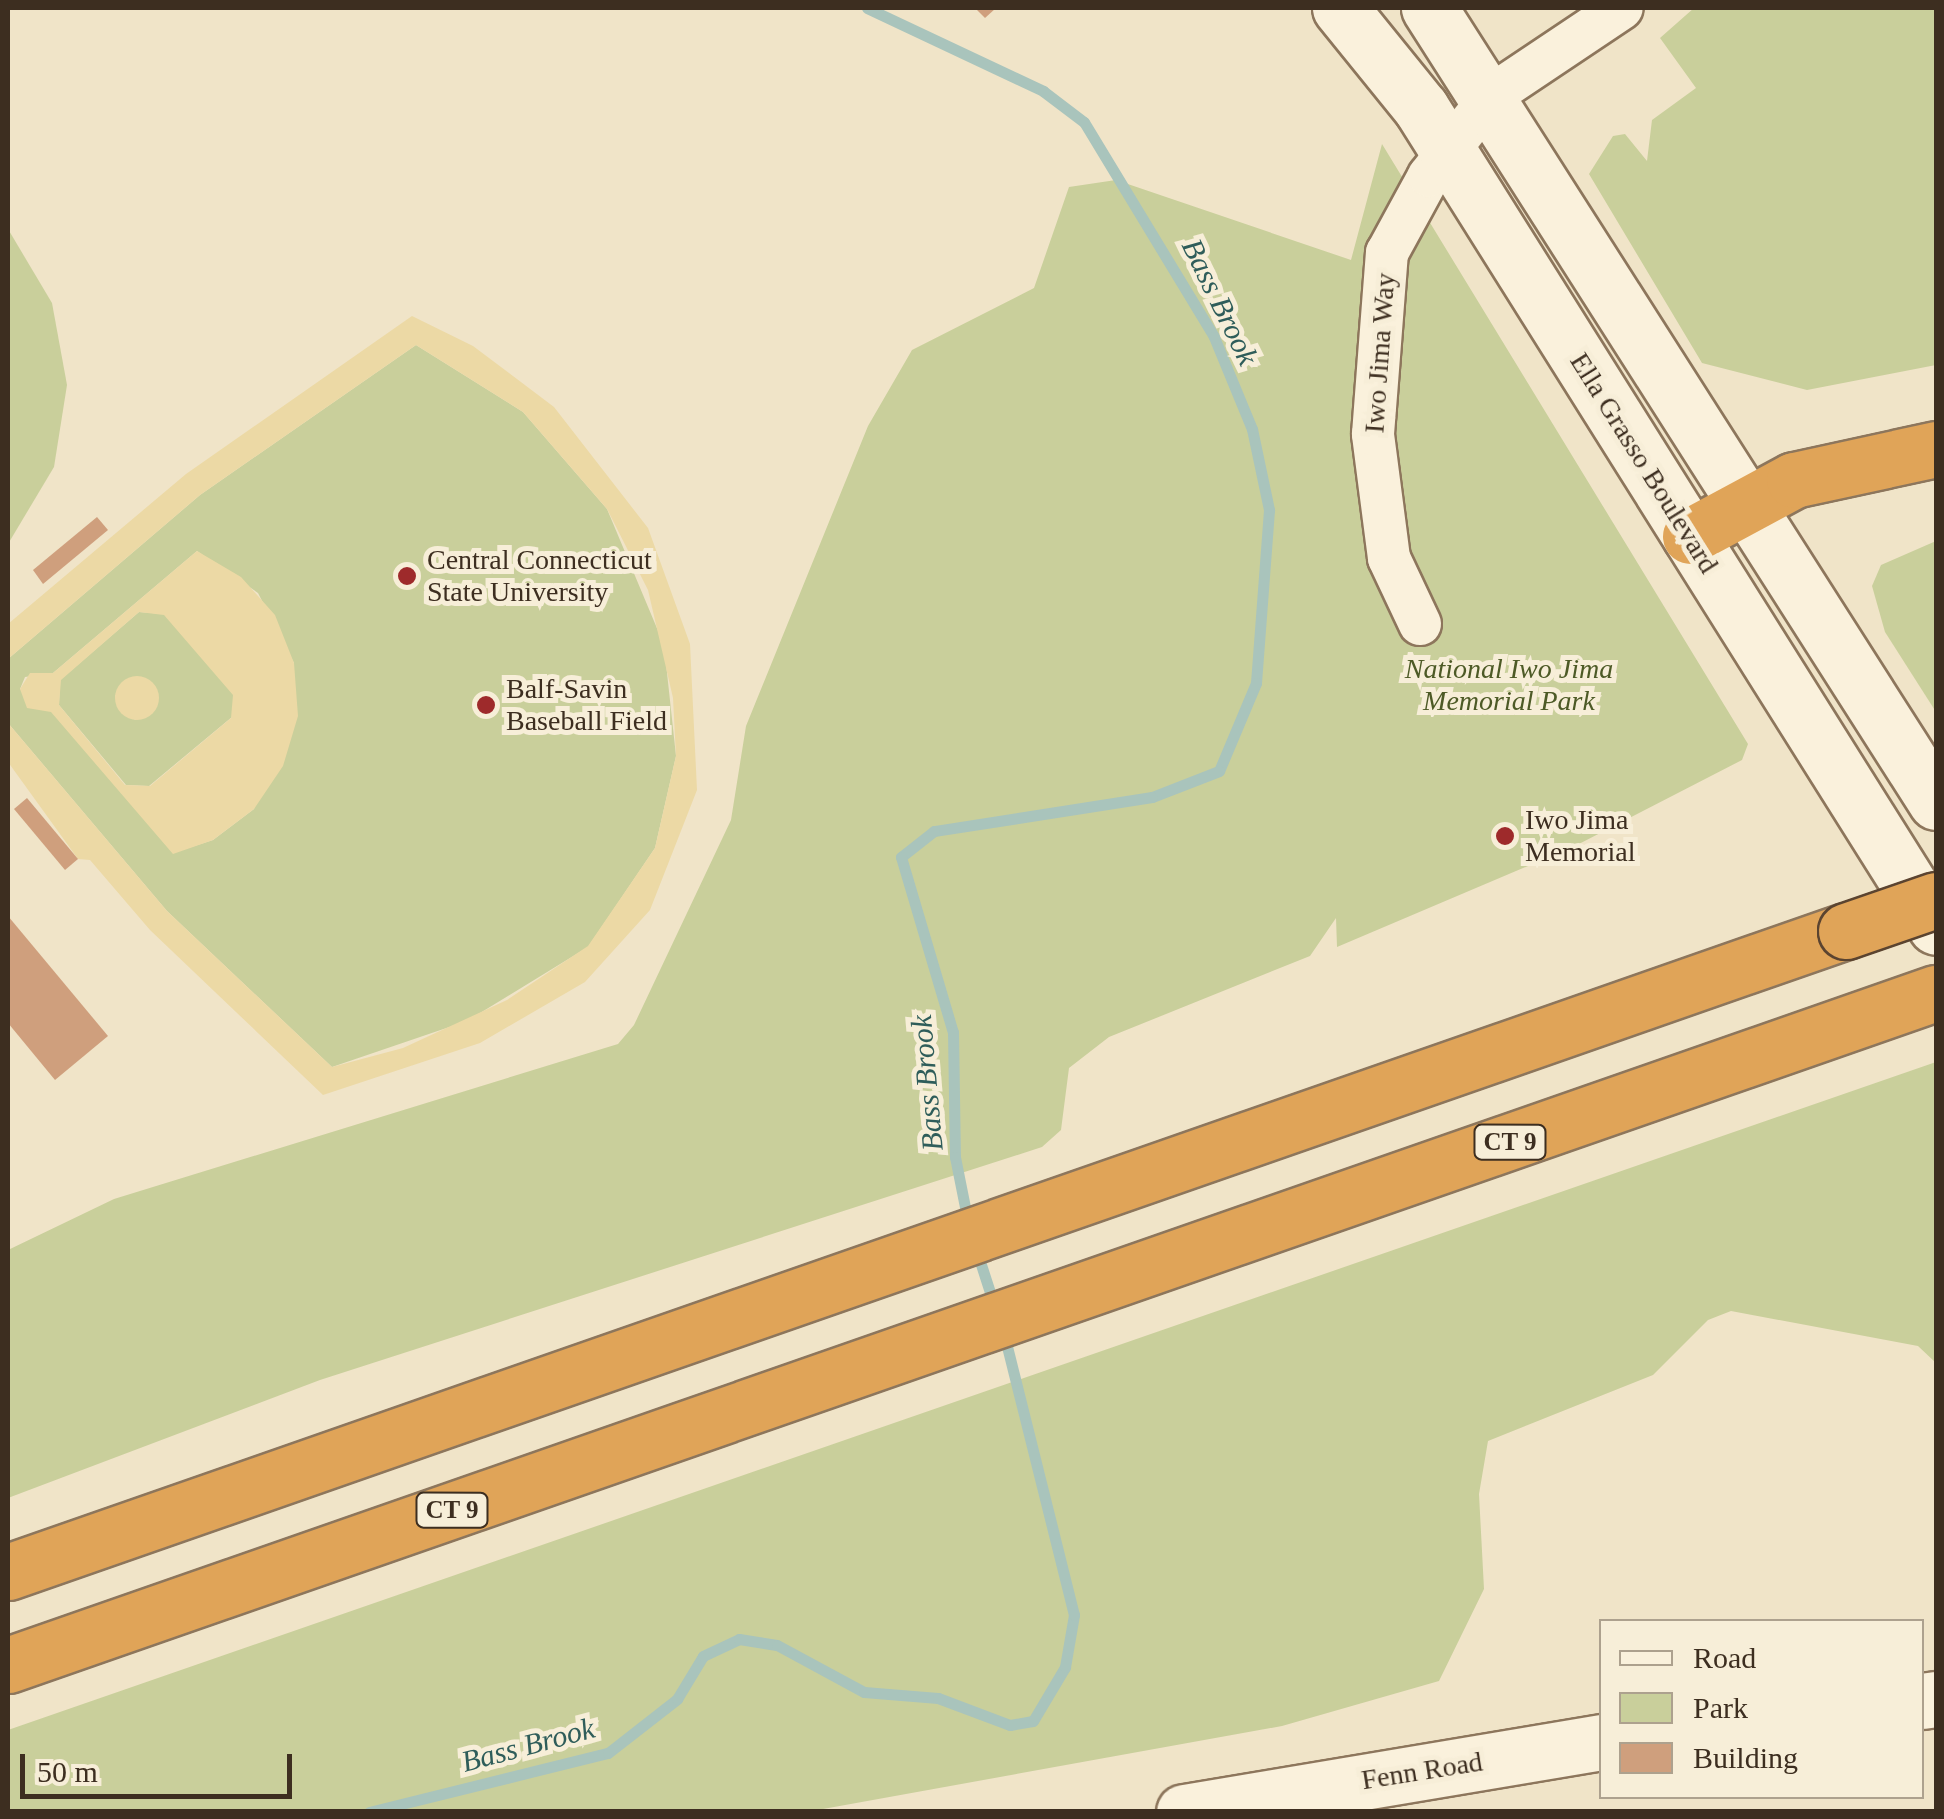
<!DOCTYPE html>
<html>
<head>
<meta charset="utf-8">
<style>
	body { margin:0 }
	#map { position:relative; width:1944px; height:1819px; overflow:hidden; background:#f0e4c8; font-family:Georgia,serif }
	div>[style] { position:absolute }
	.green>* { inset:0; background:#c9cf9b }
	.sand>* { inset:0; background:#ecd9a5 }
	.round { border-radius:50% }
	.stream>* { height:11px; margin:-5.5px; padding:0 5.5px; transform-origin:5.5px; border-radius:5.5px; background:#a9c4bc }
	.building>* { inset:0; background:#cf9f7d }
	.roads { filter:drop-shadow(2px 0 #8d765c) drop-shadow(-2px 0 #8d765c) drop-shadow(0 2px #8d765c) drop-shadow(0 -2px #8d765c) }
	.street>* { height:42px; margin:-21px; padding:0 21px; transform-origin:21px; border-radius:21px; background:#faf1dc }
	.secondary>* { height:55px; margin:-27.5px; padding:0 27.5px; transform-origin:27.5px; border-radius:27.5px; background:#faf1dc }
	.highway>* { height:55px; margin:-27.5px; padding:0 27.5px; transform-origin:27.5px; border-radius:27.5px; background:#e0a458 }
	.bridges { filter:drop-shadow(2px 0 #5b4430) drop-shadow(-2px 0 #5b4430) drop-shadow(0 2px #5b4430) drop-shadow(0 -2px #5b4430) }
	.highway-bridge>* { height:55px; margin:-27.5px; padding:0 27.5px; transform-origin:27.5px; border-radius:27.5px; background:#e0a458 }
	.dots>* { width:28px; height:28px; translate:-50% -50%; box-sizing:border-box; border:5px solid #f7eed8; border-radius:50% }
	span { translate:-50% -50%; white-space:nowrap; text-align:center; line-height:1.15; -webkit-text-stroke:10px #f7eed8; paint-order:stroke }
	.shield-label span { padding:2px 8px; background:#f7eed8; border:2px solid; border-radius:8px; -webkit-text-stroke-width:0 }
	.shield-label { font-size:25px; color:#3d2e20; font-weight:700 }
	.street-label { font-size:28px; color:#3d2e20 }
	.poi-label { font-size:28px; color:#3d2e20 }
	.left { translate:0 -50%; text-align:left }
	.park-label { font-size:28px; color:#4d5a26; font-style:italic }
	.water-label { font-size:30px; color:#2f5d5a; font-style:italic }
	.frame { position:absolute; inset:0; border:10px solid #3d2e20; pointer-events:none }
	.legend { position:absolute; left:1599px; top:1619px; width:325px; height:180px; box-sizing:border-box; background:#f7eed8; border:2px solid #ada18e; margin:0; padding:12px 18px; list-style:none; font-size:30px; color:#3d2e20 }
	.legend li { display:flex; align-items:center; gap:20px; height:50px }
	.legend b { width:50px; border:2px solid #ada18e }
	.scale { position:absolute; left:20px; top:1754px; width:272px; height:45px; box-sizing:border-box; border:5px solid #3d2e20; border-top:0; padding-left:12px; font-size:30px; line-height:35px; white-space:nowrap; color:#3d2e20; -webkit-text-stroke:8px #f7eed8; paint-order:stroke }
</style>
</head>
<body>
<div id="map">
	<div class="green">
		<div style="clip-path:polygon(1694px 8px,1936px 8px,1936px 365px,1807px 390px,1702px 363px,1589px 174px,1613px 136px,1625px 134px,1647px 161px,1652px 120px,1696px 88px,1660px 38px)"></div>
		<div style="clip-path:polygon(1382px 144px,1748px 744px,1742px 760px,1575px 846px,1337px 947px,1336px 918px,1310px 956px,1109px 1037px,1069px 1068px,1061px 1130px,1042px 1147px,320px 1380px,8px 1498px,8px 1250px,114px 1199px,618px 1044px,634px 1025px,731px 820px,746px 726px,868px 426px,912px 350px,1034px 288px,1069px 187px,1116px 180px,1351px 260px)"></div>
		<div style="clip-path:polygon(8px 229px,52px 303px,67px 385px,54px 467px,8px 544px)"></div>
		<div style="clip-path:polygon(evenodd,416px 345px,523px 412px,607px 509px,664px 645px,676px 756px,655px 848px,588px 947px,467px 1021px,332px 1067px,167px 911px,8px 723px,8px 659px,200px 495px,416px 345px,197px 551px,258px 593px,294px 663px,254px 809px,213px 840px,173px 853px,51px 711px,20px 689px,25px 677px,53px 673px,197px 551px)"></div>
		<div style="clip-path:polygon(1936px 541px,1936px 712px,1885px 632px,1872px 586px,1881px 565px)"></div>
		<div style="clip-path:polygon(evenodd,139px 612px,164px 614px,234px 695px,232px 717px,149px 786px,126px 785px,59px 705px,60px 680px,139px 612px,132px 677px,158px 704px,135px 720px,115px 696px,132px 677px)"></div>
		<div style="clip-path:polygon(1936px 1062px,1936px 1363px,1918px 1346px,1731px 1311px,1708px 1320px,1653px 1375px,1488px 1441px,1479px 1494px,1484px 1589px,1439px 1681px,1282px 1726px,812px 1811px,8px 1811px,8px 1730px)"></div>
	</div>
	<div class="sand">
		<div style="clip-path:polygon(412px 316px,473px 346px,554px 407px,648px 528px,690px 644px,697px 790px,650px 910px,585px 982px,480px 1043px,323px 1095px,150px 930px,90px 860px,78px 859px,8px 762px,8px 723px,167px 911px,332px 1067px,403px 1048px,507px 1000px,588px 946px,655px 848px,676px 756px,673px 698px,648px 590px,607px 509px,523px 412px,416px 345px,200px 495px,8px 659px,8px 624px,186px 474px)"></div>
		<div style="clip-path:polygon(evenodd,197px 551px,241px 577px,275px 615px,294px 663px,298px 716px,283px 766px,254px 809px,213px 840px,173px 854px,51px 712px,27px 708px,20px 689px,30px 673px,53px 673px,197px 551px,139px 612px,164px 615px,233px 695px,231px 718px,150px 786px,125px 785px,59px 705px,61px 680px,139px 612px)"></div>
		<div class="round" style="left:115px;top:676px;width:44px;height:44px"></div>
	</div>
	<div class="stream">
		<div style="left:867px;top:8px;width:195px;rotate:25.2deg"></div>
		<div style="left:1043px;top:91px;width:51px;rotate:37.1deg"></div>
		<div style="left:1084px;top:122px;width:251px;rotate:58.8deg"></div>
		<div style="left:1214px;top:337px;width:100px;rotate:67.6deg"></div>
		<div style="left:1252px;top:429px;width:83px;rotate:78.1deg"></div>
		<div style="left:1269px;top:510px;width:173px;rotate:94.3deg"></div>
		<div style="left:1256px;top:683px;width:95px;rotate:112.8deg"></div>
		<div style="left:1219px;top:771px;width:72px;rotate:158.8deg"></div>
		<div style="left:1152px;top:797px;width:221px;rotate:171.1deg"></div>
		<div style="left:934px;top:831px;width:42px;rotate:141.8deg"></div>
		<div style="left:901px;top:857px;width:183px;rotate:73.5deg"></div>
		<div style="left:953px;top:1032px;width:125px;rotate:89.1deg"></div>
		<div style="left:955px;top:1157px;width:66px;rotate:78.7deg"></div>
		<div style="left:976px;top:1249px;width:62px;rotate:72.1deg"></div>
		<div style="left:369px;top:1812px;width:246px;rotate:-13.9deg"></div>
		<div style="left:608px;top:1753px;width:88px;rotate:-38deg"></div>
		<div style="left:677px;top:1699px;width:50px;rotate:-58.8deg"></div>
		<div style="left:703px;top:1656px;width:40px;rotate:-25deg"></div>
		<div style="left:739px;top:1639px;width:38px;rotate:9deg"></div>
		<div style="left:777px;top:1645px;width:99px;rotate:28.4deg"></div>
		<div style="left:864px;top:1692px;width:74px;rotate:4.6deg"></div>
		<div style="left:938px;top:1698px;width:77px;rotate:20.6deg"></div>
		<div style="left:1010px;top:1725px;width:23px;rotate:-10deg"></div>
		<div style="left:1033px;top:1721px;width:63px;rotate:-59.3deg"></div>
		<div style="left:1065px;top:1667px;width:53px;rotate:-80.2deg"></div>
		<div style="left:1074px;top:1615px;width:289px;rotate:-104deg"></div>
	</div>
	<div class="building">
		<div style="clip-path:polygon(975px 8px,996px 8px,985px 18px)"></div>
		<div style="clip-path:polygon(97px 517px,108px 530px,43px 584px,33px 570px)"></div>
		<div style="clip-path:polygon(27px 798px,78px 859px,65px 870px,14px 809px)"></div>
		<div style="clip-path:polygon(8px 916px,108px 1036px,55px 1080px,8px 1023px)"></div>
	</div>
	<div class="roads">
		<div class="street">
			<div style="left:1420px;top:624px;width:73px;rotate:-115.2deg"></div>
			<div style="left:1389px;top:558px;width:125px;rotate:-97.4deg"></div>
			<div style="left:1373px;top:434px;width:182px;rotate:-85.6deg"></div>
			<div style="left:1387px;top:253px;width:88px;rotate:-61.4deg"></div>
			<div style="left:1429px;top:176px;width:103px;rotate:-52.1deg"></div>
			<div style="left:1492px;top:95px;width:156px;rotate:-33.8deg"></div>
		</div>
		<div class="secondary">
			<div style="left:1340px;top:8px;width:129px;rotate:51deg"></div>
			<div style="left:1421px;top:108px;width:967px;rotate:57.84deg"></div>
			<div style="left:1429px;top:8px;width:942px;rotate:57.44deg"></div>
			<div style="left:1922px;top:1701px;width:14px;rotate:-8deg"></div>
			<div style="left:1184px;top:1812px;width:424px;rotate:-9.5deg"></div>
		</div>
		<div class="highway">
			<div style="left:1690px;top:536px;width:118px;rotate:-28.3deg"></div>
			<div style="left:1794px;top:480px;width:145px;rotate:-12.3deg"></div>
			<div style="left:8px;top:1572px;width:1947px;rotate:-19.23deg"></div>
			<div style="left:8px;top:1665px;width:2042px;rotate:-19.22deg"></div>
		</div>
	</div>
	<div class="bridges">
		<div class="highway-bridge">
			<div style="left:1846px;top:931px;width:95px;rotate:-19deg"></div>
		</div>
	</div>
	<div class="dots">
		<div style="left:407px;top:576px;background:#9e2a2b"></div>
		<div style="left:486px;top:705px;background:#9e2a2b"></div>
		<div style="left:1505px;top:836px;background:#9e2a2b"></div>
	</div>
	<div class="shield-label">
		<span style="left:1510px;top:1142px">CT 9</span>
		<span style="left:452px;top:1510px">CT 9</span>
	</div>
	<div class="street-label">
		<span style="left:1380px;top:353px;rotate:-86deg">Iwo Jima Way</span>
		<span style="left:1644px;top:463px;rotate:58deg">Ella Grasso Boulevard</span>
		<span style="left:1422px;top:1771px;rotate:-9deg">Fenn Road</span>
	</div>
	<div class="poi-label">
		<span class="left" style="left:427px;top:576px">Central Connecticut<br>State University</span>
		<span class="left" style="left:506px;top:705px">Balf-Savin<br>Baseball Field</span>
		<span class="left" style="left:1525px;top:836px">Iwo Jima<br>Memorial</span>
	</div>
	<div class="park-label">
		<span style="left:1509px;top:685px">National Iwo Jima<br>Memorial Park</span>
	</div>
	<div class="water-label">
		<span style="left:1220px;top:302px;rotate:64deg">Bass Brook</span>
		<span style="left:927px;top:1083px;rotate:-95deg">Bass Brook</span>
		<span style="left:528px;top:1745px;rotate:-15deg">Bass Brook</span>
	</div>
	<div class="frame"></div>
	<ul class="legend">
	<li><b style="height:12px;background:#faf1dc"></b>Road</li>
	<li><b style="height:28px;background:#c9cf9b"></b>Park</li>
	<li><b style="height:28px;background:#cf9f7d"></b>Building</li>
	</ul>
	<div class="scale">50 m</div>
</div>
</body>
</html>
